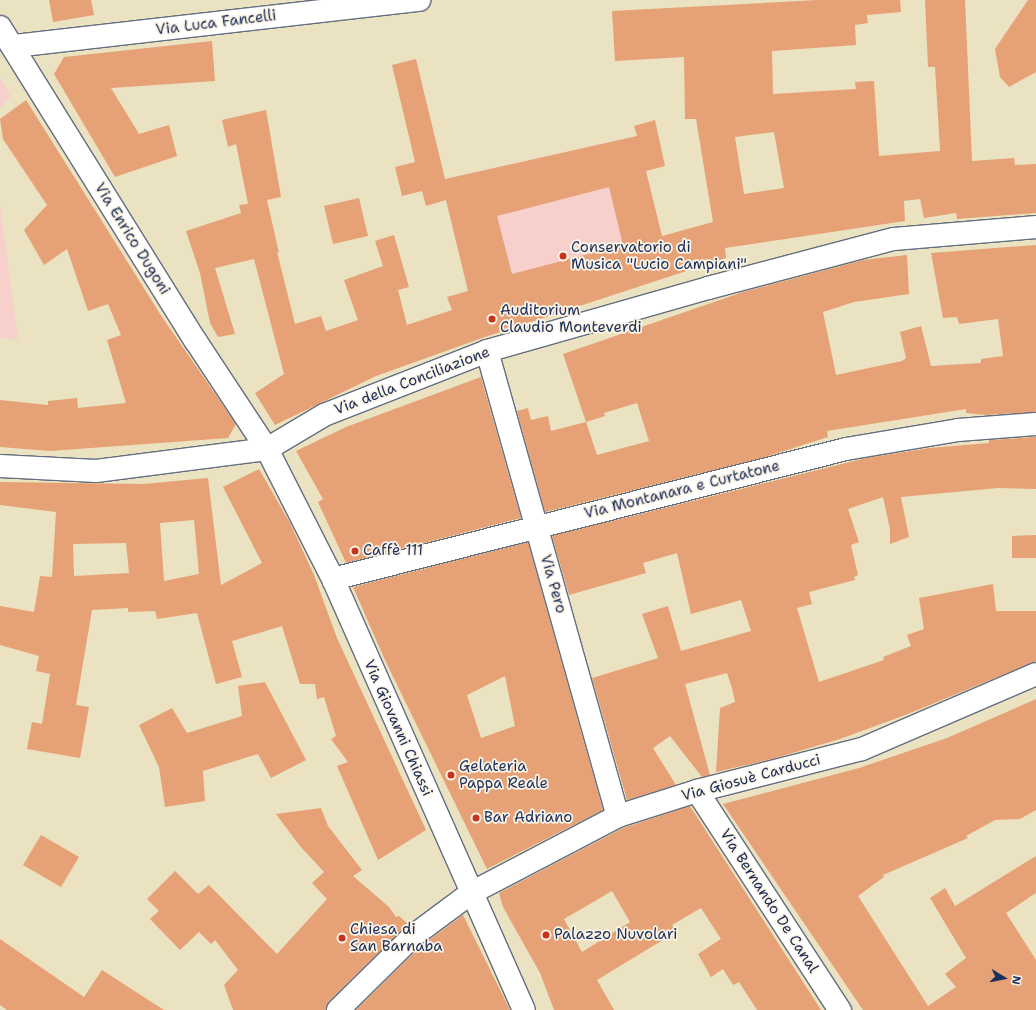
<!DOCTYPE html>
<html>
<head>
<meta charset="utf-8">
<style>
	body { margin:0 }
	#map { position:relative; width:1036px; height:1010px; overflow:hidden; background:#eae2c0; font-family:"Shantell Sans",sans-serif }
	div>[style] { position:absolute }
	.built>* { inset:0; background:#f7d0cc }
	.building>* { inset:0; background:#e7a176 }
	.roads { filter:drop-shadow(1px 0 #636e80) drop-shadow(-1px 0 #636e80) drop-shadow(0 1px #636e80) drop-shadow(0 -1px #636e80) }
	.minor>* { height:22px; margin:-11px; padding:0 11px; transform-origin:11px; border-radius:11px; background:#fff }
	.dots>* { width:11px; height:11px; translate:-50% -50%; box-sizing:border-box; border:2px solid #fcf5e5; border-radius:50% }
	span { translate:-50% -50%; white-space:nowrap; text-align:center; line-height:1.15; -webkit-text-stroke:3.5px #fcf5e5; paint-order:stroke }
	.street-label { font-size:15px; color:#1b2f5e }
	.poi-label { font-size:15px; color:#1b2f5e }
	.left { translate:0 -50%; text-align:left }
	.north { position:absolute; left:984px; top:958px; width:40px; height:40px; -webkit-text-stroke:3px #fcf5e5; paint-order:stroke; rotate:100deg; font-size:11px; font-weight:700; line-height:16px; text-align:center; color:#1b2f5e }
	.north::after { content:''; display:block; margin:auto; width:14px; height:18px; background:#1b2f5e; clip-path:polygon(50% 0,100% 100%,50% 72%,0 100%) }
</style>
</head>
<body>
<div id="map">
	<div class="built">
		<div style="clip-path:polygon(0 78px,11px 96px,0 109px)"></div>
		<div style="clip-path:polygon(637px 136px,662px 236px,482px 338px,468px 291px,447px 200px,462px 175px)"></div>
		<div style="clip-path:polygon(0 204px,18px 340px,0 338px)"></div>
	</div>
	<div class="building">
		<div style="clip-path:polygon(49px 0,91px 0,94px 15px,53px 22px)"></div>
		<div style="clip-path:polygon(evenodd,818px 0,900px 0,901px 12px,867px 15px,868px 23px,855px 25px,856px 45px,772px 51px,773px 94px,856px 89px,855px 82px,874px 81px,879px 156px,940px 151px,935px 67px,928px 67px,925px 0,965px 0,972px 161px,1014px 158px,1015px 165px,1036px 164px,1036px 213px,957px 219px,956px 213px,924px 218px,920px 199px,904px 201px,905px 221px,725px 248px,726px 258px,482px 338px,376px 376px,275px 425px,255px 393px,284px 374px,254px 259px,215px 268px,235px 334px,218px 337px,210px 323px,200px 273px,186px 231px,241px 213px,239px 205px,248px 204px,236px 144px,228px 147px,222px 120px,266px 110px,281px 197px,267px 200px,279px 253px,277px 252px,295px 324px,321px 316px,326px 331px,358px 320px,344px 280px,383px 266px,375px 241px,394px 235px,409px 287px,398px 290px,407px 325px,452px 310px,447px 297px,468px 291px,446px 200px,426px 206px,422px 191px,402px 196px,395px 167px,415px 162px,392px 65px,416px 59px,445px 179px,637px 136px,634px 126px,655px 120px,665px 166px,646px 171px,662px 236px,713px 222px,696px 119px,685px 119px,684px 57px,615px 61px,612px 11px,818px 0,774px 132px,784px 188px,744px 194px,735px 137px,774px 132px,818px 0,609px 187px,623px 245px,512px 274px,497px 216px,609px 187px)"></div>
		<div style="clip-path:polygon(1028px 0,1036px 0,1036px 72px,1009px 87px,1000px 77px,995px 49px)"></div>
		<div style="clip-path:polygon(212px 41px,215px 81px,111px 88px,139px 134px,169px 125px,177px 156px,115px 177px,54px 74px,64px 57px)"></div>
		<div style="clip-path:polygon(26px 100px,162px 317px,236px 424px,228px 438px,50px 451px,0 447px,0 400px,48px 405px,48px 401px,77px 398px,78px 408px,126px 403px,107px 340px,121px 335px,108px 304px,88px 311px,67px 249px,44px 265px,24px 230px,47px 205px,3px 139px,0 119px)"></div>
		<div style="clip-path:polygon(359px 198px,368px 236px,333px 244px,324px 206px)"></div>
		<div style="clip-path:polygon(evenodd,1036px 245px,1036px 412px,986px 415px,966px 413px,966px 409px,827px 431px,828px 437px,765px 457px,545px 512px,517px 411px,528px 408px,531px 420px,548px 416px,551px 431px,586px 422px,563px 354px,743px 292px,863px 260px,907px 255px,909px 294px,854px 302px,823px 312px,836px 375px,902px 361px,906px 358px,900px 332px,921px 326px,931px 366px,981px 363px,981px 359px,1003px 356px,998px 319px,959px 324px,957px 317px,943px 318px,931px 253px,1036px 245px,637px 403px,649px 441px,597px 455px,586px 422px,605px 416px,604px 413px,637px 403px)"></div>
		<div style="clip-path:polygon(481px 377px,521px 518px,346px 563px,318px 502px,323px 499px,296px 451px,346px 427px)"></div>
		<div style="clip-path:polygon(1036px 437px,1036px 489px,998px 488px,901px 497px,909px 537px,890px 544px,890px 529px,883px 497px,848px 509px,859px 542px,851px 545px,858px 575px,854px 577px,855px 580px,809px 592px,812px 604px,797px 608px,819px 682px,884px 660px,883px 657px,911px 646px,907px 635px,924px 629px,919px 598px,993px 584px,996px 611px,1036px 611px,1036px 661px,908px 714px,840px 739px,772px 759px,716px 772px,720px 708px,735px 702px,732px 688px,727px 673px,685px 684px,710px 775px,702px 777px,670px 736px,653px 748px,676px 785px,627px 800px,592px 678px,658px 658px,642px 614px,668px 606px,681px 651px,751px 631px,741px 600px,691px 614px,677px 553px,643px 563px,646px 573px,569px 595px,552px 536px,866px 458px,930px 448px,989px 443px,989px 440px)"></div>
		<div style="clip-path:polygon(evenodd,259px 469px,290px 523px,314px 575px,337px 638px,426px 830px,378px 860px,337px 766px,348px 762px,331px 739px,336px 736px,324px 697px,317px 699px,315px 684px,300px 684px,282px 626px,232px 641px,242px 677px,216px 684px,197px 613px,157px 619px,155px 611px,128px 612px,128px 608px,92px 610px,76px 705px,89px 707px,80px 758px,27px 749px,32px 722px,42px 724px,50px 674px,36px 671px,39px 656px,0 645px,0 606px,34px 612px,40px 576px,52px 577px,56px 512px,0 505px,0 482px,144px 484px,208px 478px,221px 585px,262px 563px,223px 487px,259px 469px,194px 520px,199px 574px,164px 581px,160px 523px,194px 520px,259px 469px,126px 543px,129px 573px,74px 576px,73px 544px,126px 543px)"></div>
		<div style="clip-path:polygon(1036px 535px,1036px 558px,1012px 558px,1012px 536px)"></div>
		<div style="clip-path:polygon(evenodd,528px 542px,603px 810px,487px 869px,384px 658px,353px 587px,528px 542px,505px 676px,515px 726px,481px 738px,467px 695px,505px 676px)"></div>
		<div style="clip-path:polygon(265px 682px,306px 760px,271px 778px,258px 754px,203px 771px,205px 801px,165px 807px,159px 767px,139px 725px,172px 708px,187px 733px,242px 716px,238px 686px)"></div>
		<div style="clip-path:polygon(1036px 699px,1036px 810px,1020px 819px,995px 820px,966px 836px,968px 838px,883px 875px,884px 877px,858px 896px,928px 1006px,956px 987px,945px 974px,966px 958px,930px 898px,945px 888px,955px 906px,1036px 856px,1036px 893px,1006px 913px,1036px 960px,1036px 1010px,863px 1010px,723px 804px,859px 768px,947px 738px)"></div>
		<div style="clip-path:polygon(evenodd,690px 806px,821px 1010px,757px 1010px,739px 982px,733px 985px,723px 969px,711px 977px,698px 954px,721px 939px,701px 908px,672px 925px,676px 932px,597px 980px,614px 1010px,554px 1010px,540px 973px,503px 907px,499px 893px,623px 828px,690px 806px,612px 891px,630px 922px,582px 952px,564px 919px,612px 891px)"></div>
		<div style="clip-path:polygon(321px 808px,328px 826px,362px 870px,353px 876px,389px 907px,396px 917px,399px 916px,408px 924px,329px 1001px,326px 1010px,233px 1010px,224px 985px,238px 970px,215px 940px,211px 944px,199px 932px,180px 950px,150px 919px,159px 911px,147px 899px,175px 871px,198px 894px,209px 885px,277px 954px,327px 899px,312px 883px,324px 872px,299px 845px,276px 814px)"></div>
		<div style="clip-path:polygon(41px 835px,79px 857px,61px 887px,23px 865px)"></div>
		<div style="clip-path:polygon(463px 915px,510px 1010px,356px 1010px,421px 946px)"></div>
		<div style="clip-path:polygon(0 939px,84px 997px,102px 970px,164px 1010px,7px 1010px,0 1005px)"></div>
	</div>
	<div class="roads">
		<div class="minor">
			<div style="left:0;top:27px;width:369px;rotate:58.1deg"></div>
			<div style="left:195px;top:340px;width:131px;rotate:56.6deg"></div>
			<div style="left:267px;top:449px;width:146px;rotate:63.1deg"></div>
			<div style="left:333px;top:579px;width:471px;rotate:66.1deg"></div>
			<div style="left:14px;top:46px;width:408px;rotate:-6.5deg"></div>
			<div style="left:487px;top:351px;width:483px;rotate:74.3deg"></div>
			<div style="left:0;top:466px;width:96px;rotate:3deg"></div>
			<div style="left:96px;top:471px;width:172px;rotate:-7.3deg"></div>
			<div style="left:267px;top:449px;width:66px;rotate:-30.8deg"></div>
			<div style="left:324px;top:415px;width:175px;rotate:-21.4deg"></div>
			<div style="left:487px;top:351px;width:230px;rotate:-15.9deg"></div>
			<div style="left:708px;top:288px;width:192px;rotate:-14.8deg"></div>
			<div style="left:894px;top:239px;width:143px;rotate:-4.8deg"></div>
			<div style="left:333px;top:579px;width:529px;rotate:-14.22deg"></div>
			<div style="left:846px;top:449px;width:114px;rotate:-9.6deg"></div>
			<div style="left:958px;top:430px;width:78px;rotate:-4.4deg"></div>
			<div style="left:697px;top:791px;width:262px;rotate:56.9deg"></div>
			<div style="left:338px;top:1010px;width:105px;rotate:-44.6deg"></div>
			<div style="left:413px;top:936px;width:72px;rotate:-36.6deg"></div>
			<div style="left:471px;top:893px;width:166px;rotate:-27.6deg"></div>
			<div style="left:618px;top:816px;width:83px;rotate:-17.6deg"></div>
			<div style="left:697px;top:791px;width:170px;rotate:-14.3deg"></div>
			<div style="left:862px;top:749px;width:189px;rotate:-23.3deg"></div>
		</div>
	</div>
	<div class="dots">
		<div style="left:563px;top:256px;background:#c8321e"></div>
		<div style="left:492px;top:319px;background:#c8321e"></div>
		<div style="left:355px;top:551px;background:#c8321e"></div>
		<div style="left:451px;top:775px;background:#c8321e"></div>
		<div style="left:476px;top:818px;background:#c8321e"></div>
		<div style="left:546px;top:935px;background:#c8321e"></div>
		<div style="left:342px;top:938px;background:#c8321e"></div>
	</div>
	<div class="street-label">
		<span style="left:216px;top:23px;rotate:-7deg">Via Luca Fancelli</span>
		<span style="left:132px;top:239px;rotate:58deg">Via Enrico Dugoni</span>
		<span style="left:412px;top:381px;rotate:-21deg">Via della Conciliazione</span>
		<span style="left:682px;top:490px;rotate:-14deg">Via Montanara e Curtatone</span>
		<span style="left:553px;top:584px;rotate:74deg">Via Pero</span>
		<span style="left:398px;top:728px;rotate:66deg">Via Giovanni Chiassi</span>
		<span style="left:751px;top:778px;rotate:-15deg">Via Giosuè Carducci</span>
		<span style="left:769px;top:901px;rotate:57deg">Via Bernando De Canal</span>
	</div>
	<div class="poi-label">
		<span class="left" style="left:571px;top:256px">Conservatorio di<br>Musica "Lucio Campiani"</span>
		<span class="left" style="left:500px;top:319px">Auditorium<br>Claudio Monteverdi</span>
		<span class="left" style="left:363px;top:551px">Caffè 111</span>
		<span class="left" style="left:459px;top:775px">Gelateria<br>Pappa Reale</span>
		<span class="left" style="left:484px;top:818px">Bar Adriano</span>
		<span class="left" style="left:350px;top:938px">Chiesa di<br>San Barnaba</span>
		<span class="left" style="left:554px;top:935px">Palazzo Nuvolari</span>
	</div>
	<div class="north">N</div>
</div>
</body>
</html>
